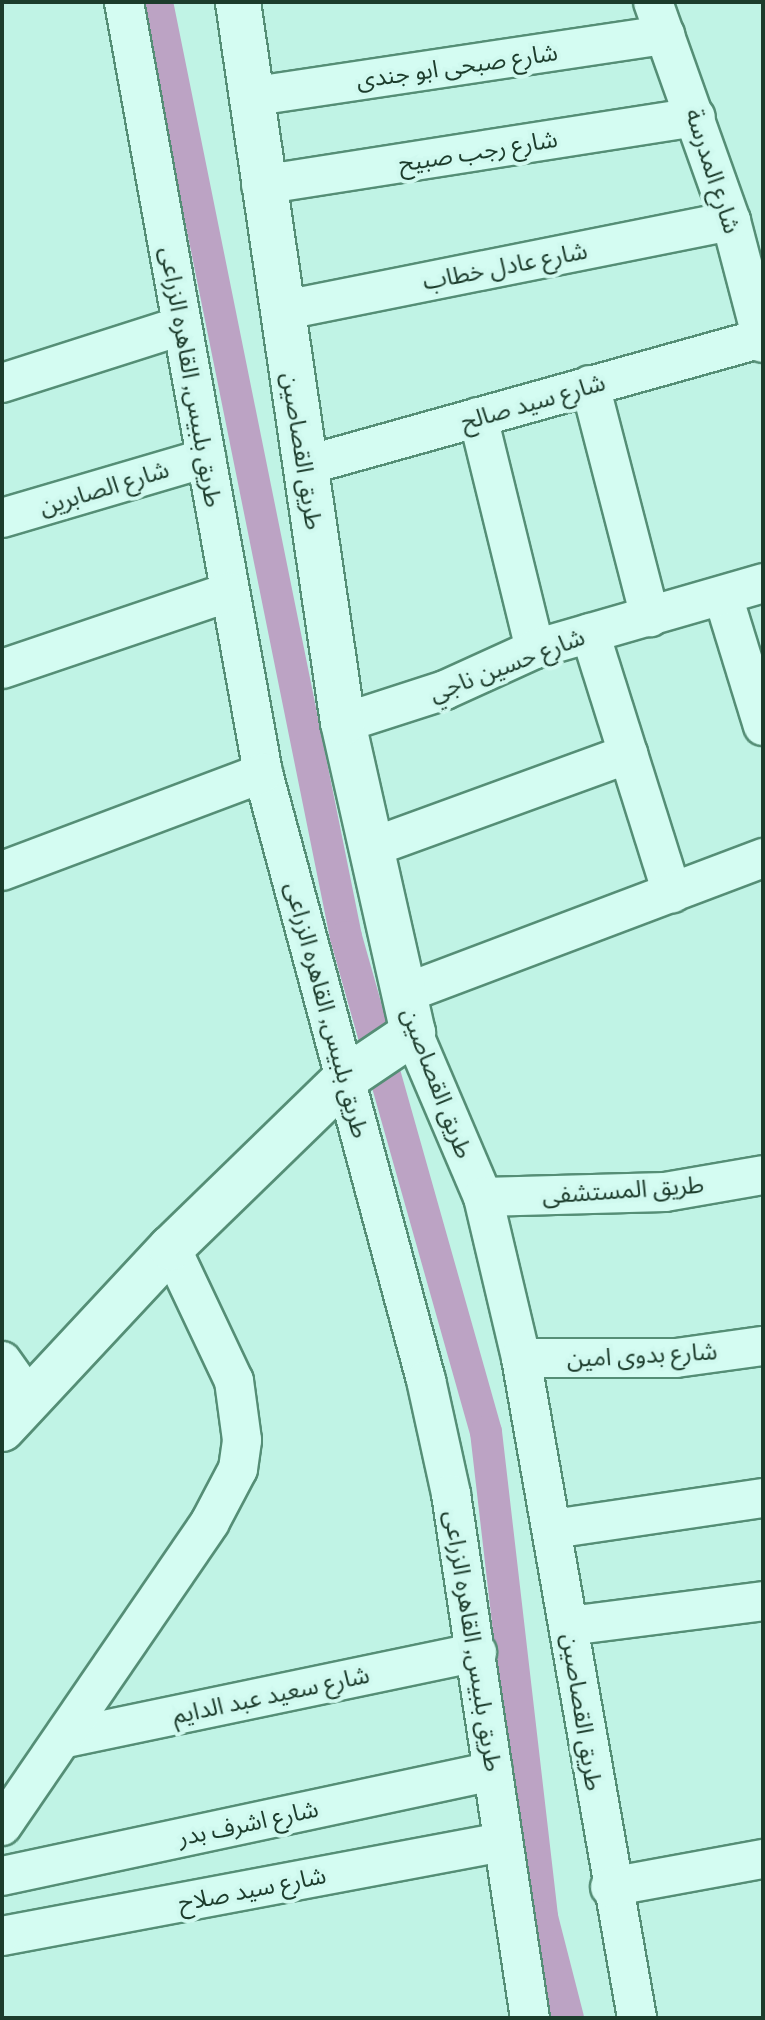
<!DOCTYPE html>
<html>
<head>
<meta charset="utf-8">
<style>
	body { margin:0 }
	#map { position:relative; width:765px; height:2020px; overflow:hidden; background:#c0f3e5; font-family:"IBM Plex Serif","Noto Sans Arabic",serif }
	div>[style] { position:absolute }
	.canal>* { height:32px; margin:-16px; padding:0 16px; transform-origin:16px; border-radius:16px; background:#bca3c4 }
	.roads { filter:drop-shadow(2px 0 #558e76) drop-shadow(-2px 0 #558e76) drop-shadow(0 2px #558e76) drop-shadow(0 -2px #558e76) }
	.minor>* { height:38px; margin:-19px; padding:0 19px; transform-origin:19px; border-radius:19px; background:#d4fcf2 }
	.tertiary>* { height:44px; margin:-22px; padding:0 22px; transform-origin:22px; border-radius:22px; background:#d4fcf2 }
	span { translate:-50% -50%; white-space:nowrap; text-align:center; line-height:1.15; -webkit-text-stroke:8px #d0f9ef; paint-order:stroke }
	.street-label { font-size:24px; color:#1c3c2c }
	.frame { position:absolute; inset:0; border:4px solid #1c3c2c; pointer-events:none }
</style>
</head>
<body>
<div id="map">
	<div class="canal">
		<div style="left:157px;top:2px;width:954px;rotate:78.57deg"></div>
		<div style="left:346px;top:937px;width:514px;rotate:74.21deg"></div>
		<div style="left:486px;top:1432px;width:488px;rotate:83.4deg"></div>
		<div style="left:542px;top:1917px;width:104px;rotate:75.6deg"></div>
	</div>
	<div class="roads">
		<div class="minor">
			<div style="left:124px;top:2px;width:783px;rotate:79.78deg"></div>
			<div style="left:263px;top:773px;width:629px;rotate:74.97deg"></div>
			<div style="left:426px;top:1380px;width:117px;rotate:77.6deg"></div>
			<div style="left:451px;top:1494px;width:530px;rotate:81.43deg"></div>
			<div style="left:653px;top:2px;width:232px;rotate:70.4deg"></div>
			<div style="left:731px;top:221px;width:126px;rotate:75.3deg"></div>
			<div style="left:249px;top:97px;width:421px;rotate:-8.5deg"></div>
			<div style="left:261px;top:185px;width:440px;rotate:-8.9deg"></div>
			<div style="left:280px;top:311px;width:460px;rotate:-11.3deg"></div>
			<div style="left:2px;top:383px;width:188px;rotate:-17.7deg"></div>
			<div style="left:590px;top:385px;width:240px;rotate:75.5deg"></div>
			<div style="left:478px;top:417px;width:239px;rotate:76.2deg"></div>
			<div style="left:304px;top:466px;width:476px;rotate:-15.6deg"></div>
			<div style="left:2px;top:518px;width:213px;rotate:-16.4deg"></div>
			<div style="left:723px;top:596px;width:136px;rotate:72.9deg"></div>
			<div style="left:590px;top:633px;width:273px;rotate:72.5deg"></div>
			<div style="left:2px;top:669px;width:240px;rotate:-18.7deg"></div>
			<div style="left:343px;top:723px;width:107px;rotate:-17.9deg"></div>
			<div style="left:445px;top:690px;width:99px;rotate:-24.5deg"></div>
			<div style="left:535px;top:649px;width:237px;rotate:-16.1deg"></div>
			<div style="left:370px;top:848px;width:275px;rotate:-20deg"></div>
			<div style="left:2px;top:871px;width:279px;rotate:-20.6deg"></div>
			<div style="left:403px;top:994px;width:385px;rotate:-20.7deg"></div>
			<div style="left:413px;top:1033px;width:178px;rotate:66.9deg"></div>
			<div style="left:483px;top:1197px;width:165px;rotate:76.7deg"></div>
			<div style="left:521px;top:1358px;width:670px;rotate:80.03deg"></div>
			<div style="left:483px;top:1197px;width:182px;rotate:-1.6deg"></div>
			<div style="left:665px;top:1192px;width:99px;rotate:-9.8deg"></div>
			<div style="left:521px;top:1358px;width:155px"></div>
			<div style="left:676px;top:1358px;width:88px;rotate:-7.9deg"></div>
			<div style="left:2px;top:1361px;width:47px;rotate:54.6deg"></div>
			<div style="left:553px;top:1529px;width:212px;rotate:-8.4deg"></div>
			<div style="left:569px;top:1626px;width:196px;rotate:-7.3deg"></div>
			<div style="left:66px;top:1738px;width:420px;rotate:-11.8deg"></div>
			<div style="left:2px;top:1826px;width:368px;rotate:-55.6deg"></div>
			<div style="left:210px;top:1522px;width:60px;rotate:-62.2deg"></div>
			<div style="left:238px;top:1469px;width:29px;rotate:-82deg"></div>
			<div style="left:242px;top:1440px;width:60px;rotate:-97.7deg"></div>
			<div style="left:234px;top:1381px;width:147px;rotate:-115.3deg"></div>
			<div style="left:2px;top:1876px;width:502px;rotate:-12.07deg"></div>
			<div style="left:610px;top:1887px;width:156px;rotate:-10.4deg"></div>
			<div style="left:2px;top:1936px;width:509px;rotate:-10.65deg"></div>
		</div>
		<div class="tertiary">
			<div style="left:2px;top:1429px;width:248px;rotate:-47deg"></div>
			<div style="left:171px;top:1248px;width:244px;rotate:-44.2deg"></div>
			<div style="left:346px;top:1078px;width:81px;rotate:-33.9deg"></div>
			<div style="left:413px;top:1033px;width:318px;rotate:-102.7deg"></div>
			<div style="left:343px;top:723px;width:729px;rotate:-98.29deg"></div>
		</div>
	</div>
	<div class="street-label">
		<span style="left:457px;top:66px;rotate:-8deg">شارع صبحى ابو جندى</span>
		<span style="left:478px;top:151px;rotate:-9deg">شارع رجب صبيح</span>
		<span style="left:713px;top:171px;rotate:72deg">شارع المدرسة</span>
		<span style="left:505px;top:266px;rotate:-11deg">شارع عادل خطاب</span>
		<span style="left:191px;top:377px;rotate:80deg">طريق بلبيس, القاهره الزراعى</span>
		<span style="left:533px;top:402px;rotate:-16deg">شارع سيد صالح</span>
		<span style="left:302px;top:451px;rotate:81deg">طريق القصاصين</span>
		<span style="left:104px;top:488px;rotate:-17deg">شارع الصابرين</span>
		<span style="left:507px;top:665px;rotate:-21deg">شارع حسين ناجي</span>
		<span style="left:327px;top:1010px;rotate:75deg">طريق بلبيس, القاهره الزراعى</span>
		<span style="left:437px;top:1083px;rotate:69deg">طريق القصاصين</span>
		<span style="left:623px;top:1190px;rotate:-4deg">طريق المستشفى</span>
		<span style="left:642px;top:1355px;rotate:-3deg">شارع بدوى امين</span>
		<span style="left:473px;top:1641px;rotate:81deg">طريق بلبيس, القاهره الزراعى</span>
		<span style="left:271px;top:1695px;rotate:-12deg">شارع سعيد عبد الدايم</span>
		<span style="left:582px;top:1712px;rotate:81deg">طريق القصاصين</span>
		<span style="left:248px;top:1823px;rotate:-12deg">شارع اشرف بدر</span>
		<span style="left:252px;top:1889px;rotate:-11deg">شارع سيد صلاح</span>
	</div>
	<div class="frame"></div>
</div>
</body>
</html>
